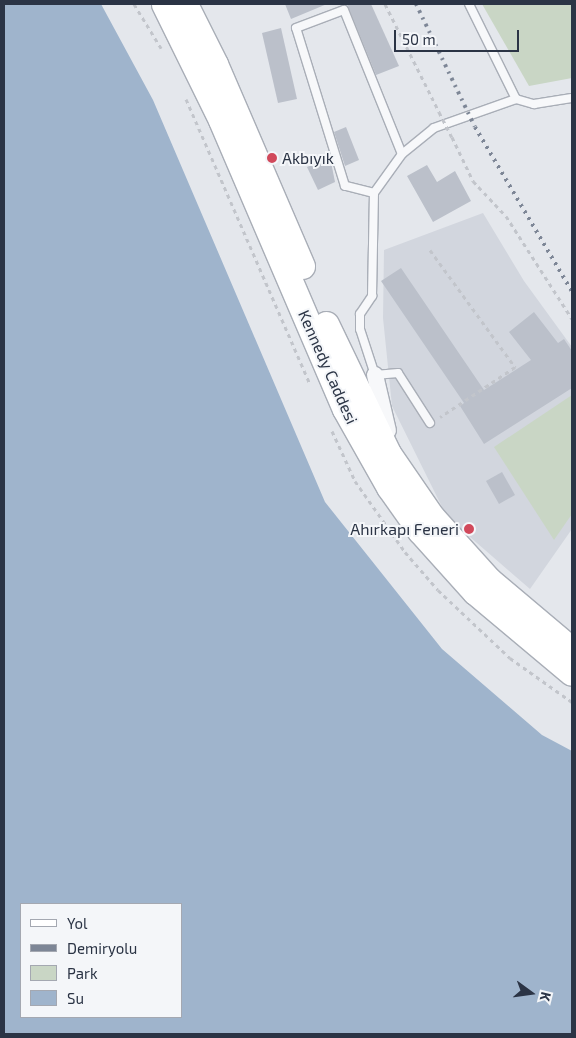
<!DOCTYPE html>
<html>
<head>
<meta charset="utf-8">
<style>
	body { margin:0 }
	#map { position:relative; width:576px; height:1038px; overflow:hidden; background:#e4e7ec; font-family:"Exo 2",sans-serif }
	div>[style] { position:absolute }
	.built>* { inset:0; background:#d2d6de }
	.green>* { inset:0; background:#c9d6c5 }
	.water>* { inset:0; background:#9fb4cc }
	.building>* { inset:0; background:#bbc0ca }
	.path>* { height:3px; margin-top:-1.5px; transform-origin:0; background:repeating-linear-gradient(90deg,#c2c5cb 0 4px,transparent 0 8px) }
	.roads { filter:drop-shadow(1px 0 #a9aeb7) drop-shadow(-1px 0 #a9aeb7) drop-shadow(0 1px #a9aeb7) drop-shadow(0 -1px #a9aeb7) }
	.lane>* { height:8px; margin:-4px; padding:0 4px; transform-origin:4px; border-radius:4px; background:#f7f8fa }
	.street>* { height:16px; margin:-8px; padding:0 8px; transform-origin:8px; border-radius:8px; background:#f7f8fa }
	.primary>* { height:25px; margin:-12.5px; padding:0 12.5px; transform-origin:12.5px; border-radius:12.5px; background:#fff }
	.rail>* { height:4px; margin-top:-2px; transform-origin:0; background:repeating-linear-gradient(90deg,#7d8696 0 2.5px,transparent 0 7.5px) }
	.path-bridge>* { height:3px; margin-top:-1.5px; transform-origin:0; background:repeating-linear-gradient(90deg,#c2c5cb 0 4px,transparent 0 8px) }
	.dots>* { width:14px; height:14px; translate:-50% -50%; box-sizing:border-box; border:2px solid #f4f6f9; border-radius:50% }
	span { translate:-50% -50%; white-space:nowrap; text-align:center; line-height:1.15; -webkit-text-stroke:4px #f4f6f9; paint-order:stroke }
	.poi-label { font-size:16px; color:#2b3445 }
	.left { translate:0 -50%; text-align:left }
	.right { translate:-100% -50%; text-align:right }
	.street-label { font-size:16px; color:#2b3445 }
	.frame { position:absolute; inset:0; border:5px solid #2b3445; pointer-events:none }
	.legend { position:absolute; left:20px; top:903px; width:162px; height:115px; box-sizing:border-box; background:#f4f6f9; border:1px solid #a4a8b1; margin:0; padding:6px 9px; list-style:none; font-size:15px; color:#2b3445 }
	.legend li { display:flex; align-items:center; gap:10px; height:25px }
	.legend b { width:25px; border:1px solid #a4a8b1 }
	.north { position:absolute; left:506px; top:968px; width:50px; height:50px; -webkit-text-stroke:4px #f4f6f9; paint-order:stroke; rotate:104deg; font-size:14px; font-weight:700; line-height:20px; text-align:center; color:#2b3445 }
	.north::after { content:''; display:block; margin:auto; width:18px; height:22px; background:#2b3445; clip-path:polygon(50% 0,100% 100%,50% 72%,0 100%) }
	.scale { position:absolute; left:394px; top:30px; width:125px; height:22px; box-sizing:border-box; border:2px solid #2b3445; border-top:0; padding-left:6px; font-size:15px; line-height:18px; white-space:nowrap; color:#2b3445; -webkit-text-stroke:4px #f4f6f9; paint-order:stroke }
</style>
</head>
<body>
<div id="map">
	<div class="built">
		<div style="clip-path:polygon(483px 213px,524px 281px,572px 347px,572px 529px,530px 589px,447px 517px,392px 406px,383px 318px,384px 250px)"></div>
	</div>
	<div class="green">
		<div style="clip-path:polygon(482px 4px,572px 4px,572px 78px,529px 86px)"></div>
		<div style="clip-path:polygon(572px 395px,572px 514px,554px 540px,494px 447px)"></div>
	</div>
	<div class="water">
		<div style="clip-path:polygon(evenodd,4px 4px,101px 4px,153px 100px,325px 502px,442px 649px,542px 735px,572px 751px,572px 1034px,4px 1034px,4px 4px,21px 904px,181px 904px,181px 1017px,21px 1017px,21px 904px)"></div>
	</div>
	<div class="building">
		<div style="clip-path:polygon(285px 4px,327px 4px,291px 19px)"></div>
		<div style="clip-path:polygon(347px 4px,371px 4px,399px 66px,376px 75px)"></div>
		<div style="clip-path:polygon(281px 28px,297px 99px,278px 103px,262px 33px)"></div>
		<div style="clip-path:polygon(346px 127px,359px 160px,345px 166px,334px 132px)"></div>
		<div style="clip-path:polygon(330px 157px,335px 182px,318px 190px,307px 167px)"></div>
		<div style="clip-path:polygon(427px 165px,437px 182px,455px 171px,471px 201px,433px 222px,407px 176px)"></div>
		<div style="clip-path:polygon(401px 268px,484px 390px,531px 360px,509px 332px,534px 312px,558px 343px,564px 339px,572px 351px,572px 388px,484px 444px,460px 406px,464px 403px,381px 281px)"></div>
		<div style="clip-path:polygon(502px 472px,515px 495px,499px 504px,486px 481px)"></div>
	</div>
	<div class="path">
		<div style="left:134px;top:4px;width:52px;rotate:58.5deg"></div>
		<div style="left:385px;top:4px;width:121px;rotate:63.4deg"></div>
		<div style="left:186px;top:99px;width:311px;rotate:66.5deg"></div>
		<div style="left:452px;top:137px;width:49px;rotate:64.5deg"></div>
		<div style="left:473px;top:181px;width:48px;rotate:46.7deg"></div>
		<div style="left:506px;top:216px;width:122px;rotate:57.3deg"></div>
		<div style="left:430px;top:250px;width:145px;rotate:54deg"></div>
		<div style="left:515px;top:367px;width:90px;rotate:146.3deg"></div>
		<div style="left:332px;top:431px;width:55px;rotate:65.3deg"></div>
		<div style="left:355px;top:481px;width:87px;rotate:54.8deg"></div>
		<div style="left:405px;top:552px;width:50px;rotate:49deg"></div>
		<div style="left:438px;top:590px;width:99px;rotate:43.4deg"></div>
		<div style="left:510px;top:658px;width:76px;rotate:35.4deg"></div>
	</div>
	<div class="roads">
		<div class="lane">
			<div style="left:469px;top:4px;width:106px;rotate:63.7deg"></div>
			<div style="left:516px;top:99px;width:19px;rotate:16deg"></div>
			<div style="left:534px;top:104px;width:38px;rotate:-9deg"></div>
			<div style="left:374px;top:193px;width:30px;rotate:-166deg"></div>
			<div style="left:345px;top:186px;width:165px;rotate:-107.2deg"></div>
			<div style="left:296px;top:28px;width:51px;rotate:-20.6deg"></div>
			<div style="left:344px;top:10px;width:155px;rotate:68.1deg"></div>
			<div style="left:430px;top:423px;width:59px;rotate:-122.6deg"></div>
			<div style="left:398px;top:373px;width:23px;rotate:175deg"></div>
			<div style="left:375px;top:375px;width:48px;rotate:-108.1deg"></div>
			<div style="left:360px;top:329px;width:15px;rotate:-90deg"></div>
			<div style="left:360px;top:314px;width:22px;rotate:-56deg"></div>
			<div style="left:372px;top:296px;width:103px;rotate:-88.9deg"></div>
			<div style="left:374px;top:193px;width:48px;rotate:-54.3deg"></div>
			<div style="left:402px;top:154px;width:41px;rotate:-39.1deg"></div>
			<div style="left:434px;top:128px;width:87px;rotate:-19.5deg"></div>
		</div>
		<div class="street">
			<div style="left:375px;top:375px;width:57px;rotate:76.9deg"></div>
		</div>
		<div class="primary">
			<div style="left:164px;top:4px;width:129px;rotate:63.8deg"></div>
			<div style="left:221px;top:120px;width:314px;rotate:66.8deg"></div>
			<div style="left:345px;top:409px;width:90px;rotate:60.6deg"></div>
			<div style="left:389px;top:487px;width:54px;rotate:54.8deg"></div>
			<div style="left:420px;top:531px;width:82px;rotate:48deg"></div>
			<div style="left:475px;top:592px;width:126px;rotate:39.9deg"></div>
			<div style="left:185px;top:4px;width:67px;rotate:63.4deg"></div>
			<div style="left:215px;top:64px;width:220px;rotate:66.7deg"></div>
			<div style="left:326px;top:324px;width:143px;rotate:64.3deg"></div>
			<div style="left:388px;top:453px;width:78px;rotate:55.5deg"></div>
			<div style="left:432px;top:517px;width:85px;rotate:47.9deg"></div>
			<div style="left:489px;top:580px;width:109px;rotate:40.1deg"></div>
		</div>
	</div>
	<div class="rail">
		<div style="left:416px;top:4px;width:136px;rotate:64.4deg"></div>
		<div style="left:475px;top:127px;width:191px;rotate:59.5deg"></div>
	</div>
	<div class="path-bridge">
		<div style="left:439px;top:112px;width:28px;rotate:63deg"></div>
	</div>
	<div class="dots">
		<div style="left:272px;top:158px;background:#d1495b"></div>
		<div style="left:469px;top:529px;background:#d1495b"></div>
	</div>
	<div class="poi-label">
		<span class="left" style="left:282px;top:158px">Akbıyık</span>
		<span class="right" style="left:459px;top:529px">Ahırkapı Feneri</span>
	</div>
	<div class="street-label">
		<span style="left:328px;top:367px;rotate:66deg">Kennedy Caddesi</span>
	</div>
	<div class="frame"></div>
	<ul class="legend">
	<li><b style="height:6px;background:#fff"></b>Yol</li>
	<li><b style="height:6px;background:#7d8696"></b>Demiryolu</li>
	<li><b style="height:14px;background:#c9d6c5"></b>Park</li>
	<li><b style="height:14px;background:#9fb4cc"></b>Su</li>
	</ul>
	<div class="north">K</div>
	<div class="scale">50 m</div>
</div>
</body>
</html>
